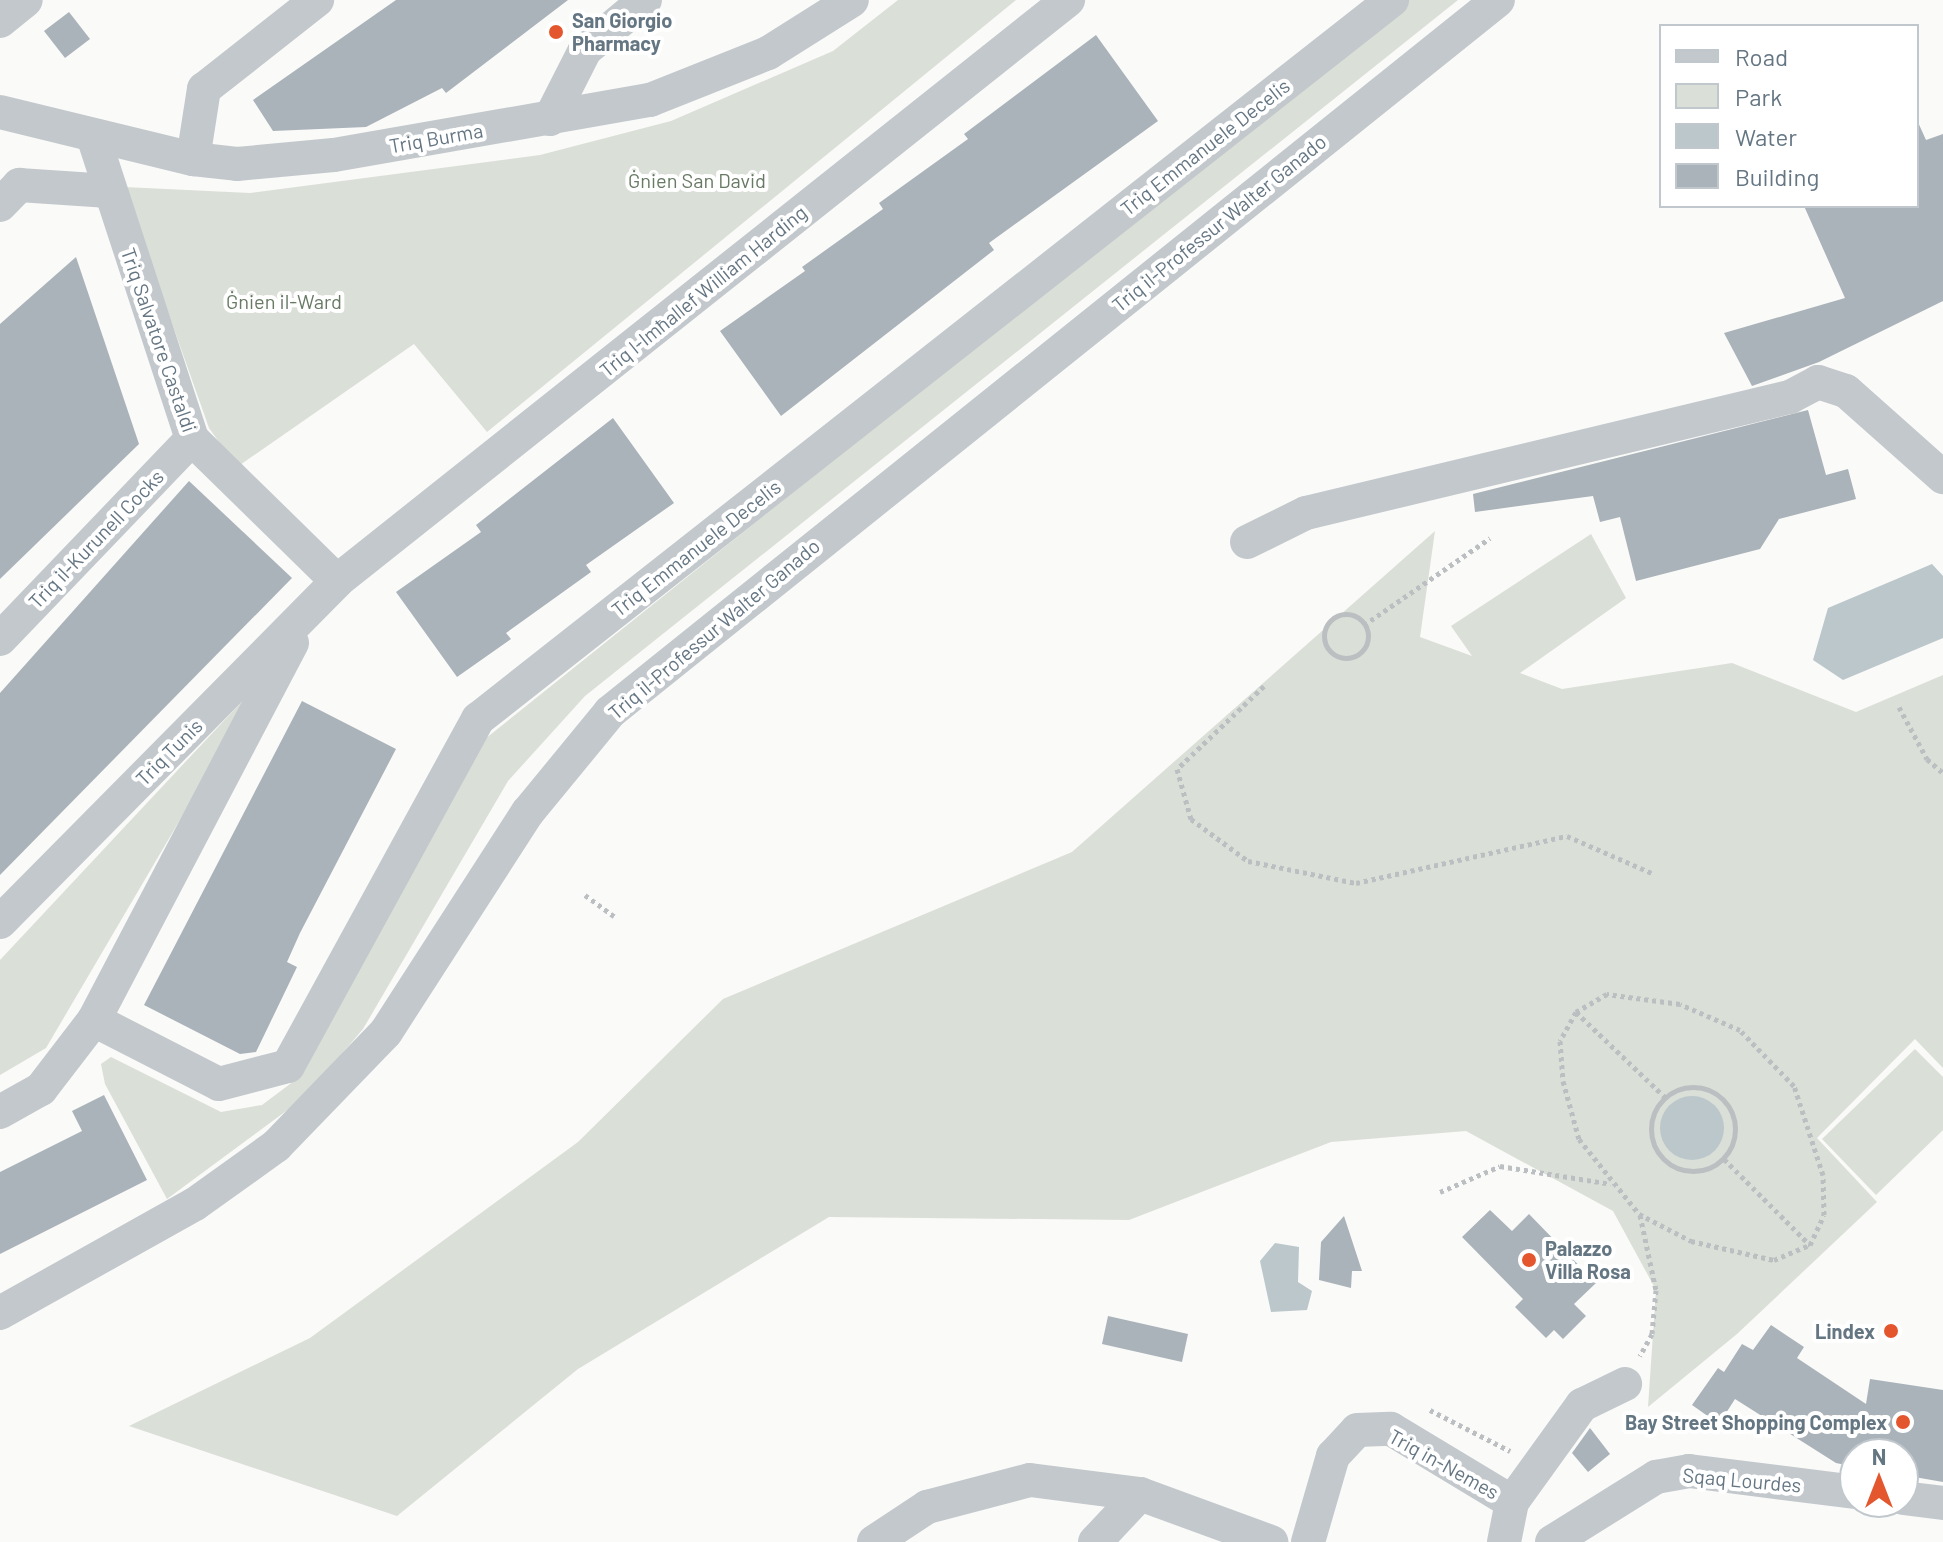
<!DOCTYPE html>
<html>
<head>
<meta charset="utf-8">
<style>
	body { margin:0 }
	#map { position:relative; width:1943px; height:1542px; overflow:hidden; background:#fafaf8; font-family:Barlow,sans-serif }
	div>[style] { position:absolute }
	.green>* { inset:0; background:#dadfd7 }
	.water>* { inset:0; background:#bbc7cb }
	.round { border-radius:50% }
	.building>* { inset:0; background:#aab3b9 }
	.path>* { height:5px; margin-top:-2.5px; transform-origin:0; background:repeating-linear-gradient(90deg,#bbbfc2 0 4px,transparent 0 8px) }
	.path>.ring { margin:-2.5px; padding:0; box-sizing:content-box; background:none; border:5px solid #bbbfc2; border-radius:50% }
	.minor>* { height:34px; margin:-17px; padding:0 17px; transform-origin:17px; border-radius:17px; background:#c3c8cc }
	.dots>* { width:22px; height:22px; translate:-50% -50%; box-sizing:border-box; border:4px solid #fff; border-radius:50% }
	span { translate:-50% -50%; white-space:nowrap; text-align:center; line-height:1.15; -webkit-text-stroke:8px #fff; paint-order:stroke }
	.poi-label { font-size:20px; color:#657683; font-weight:700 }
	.left { translate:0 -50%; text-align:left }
	.right { translate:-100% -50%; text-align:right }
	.street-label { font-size:20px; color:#657683 }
	.park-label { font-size:20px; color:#687a64 }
	.legend { position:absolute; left:1659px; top:24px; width:260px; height:184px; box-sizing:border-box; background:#fff; border:2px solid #c1c8cd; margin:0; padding:10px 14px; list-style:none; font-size:24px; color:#657683 }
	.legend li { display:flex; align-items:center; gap:16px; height:40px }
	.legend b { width:40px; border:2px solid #c1c8cd }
	.north { position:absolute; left:1839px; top:1438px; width:80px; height:80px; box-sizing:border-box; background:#fff; border:2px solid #c1c8cd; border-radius:50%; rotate:0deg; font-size:22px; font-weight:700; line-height:32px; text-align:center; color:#657683 }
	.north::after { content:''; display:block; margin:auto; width:28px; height:36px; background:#e4572e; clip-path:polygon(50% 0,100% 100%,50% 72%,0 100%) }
</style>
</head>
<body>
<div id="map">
	<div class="green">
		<div style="clip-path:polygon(898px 0,1016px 0,487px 432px,414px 344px,237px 467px,209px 428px,124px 187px,250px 193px,540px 155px,671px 121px,833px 51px)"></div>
		<div style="clip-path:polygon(1408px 0,1458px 0,585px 696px,508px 781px,363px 1029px,305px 1097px,167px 1199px,105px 1084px,101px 1064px,111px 1057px,221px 1112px,262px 1105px,302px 1075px,485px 739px)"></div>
		<div style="clip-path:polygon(1435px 531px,1420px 637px,1472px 656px,1451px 626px,1591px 534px,1626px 598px,1520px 673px,1562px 689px,1732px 663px,1856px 712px,1943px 675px,1943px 1068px,1915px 1039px,1817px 1138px,1877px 1202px,1737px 1334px,1648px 1407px,1656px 1290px,1613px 1211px,1466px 1131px,1331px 1142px,1129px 1220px,829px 1217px,578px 1369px,397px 1516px,129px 1426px,310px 1338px,578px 1142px,723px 999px,1072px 852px)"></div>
		<div style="clip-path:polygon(262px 680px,46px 1048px,0 1075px,0 960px)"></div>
		<div style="clip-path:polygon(1915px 1049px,1943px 1077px,1943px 1130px,1876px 1195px,1822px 1139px)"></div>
	</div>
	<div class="water">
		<div style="clip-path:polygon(1932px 564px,1943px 576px,1943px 638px,1843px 680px,1813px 660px,1828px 608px)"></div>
		<div class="round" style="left:1660px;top:1096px;width:64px;height:64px"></div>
		<div style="clip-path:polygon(1275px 1243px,1299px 1247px,1298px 1282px,1312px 1291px,1307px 1310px,1271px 1312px,1260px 1261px)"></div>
	</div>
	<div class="building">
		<div style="clip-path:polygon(396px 0,568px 0,446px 93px,442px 88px,366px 127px,273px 131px,253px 100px)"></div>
		<div style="clip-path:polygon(69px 12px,90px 39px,65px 58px,44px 31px)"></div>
		<div style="clip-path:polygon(1096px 35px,1158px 121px,989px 243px,994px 250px,781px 416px,720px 331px,805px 271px,802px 267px,883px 209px,879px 203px,968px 139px,964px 134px)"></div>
		<div style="clip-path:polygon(1917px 120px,1926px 140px,1943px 134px,1943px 301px,1819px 362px,1752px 386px,1724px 333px,1845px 298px,1804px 206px,1917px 206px)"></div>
		<div style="clip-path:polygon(76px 257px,139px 444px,0 579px,0 324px)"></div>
		<div style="clip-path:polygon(1808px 410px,1826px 475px,1848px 469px,1856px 499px,1779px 519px,1760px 549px,1636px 581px,1620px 517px,1600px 522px,1593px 496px,1475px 512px,1473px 494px)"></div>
		<div style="clip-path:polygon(613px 418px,674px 503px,586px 565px,591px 572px,506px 633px,511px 639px,457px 677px,396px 592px,481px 532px,476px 525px)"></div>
		<div style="clip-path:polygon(189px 481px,292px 578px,0 875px,0 693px)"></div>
		<div style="clip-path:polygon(302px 701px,396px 749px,300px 933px,287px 962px,297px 967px,256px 1052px,240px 1054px,144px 1005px)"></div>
		<div style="clip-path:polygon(104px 1095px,147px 1180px,0 1254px,0 1172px,82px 1131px,72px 1111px)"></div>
		<div style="clip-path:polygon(1490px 1210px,1512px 1231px,1529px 1214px,1596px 1283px,1574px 1304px,1586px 1316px,1563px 1339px,1554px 1330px,1546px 1338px,1515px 1307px,1523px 1299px,1462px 1237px)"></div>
		<div style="clip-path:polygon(1344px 1216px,1362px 1271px,1352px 1271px,1351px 1288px,1319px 1280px,1321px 1242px)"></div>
		<div style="clip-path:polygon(1108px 1316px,1188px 1334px,1182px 1362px,1102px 1344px)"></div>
		<div style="clip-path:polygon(1771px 1325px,1804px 1347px,1797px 1358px,1866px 1404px,1870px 1379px,1943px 1390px,1943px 1482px,1903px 1475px,1903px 1454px,1855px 1454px,1855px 1467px,1836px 1463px,1735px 1399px,1719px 1424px,1692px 1405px,1718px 1368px,1724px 1372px,1742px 1344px,1753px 1350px)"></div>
		<div style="clip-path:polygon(1590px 1428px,1610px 1454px,1588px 1472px,1572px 1453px)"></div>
	</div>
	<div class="path">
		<div class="ring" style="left:1324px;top:614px;width:39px;height:39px"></div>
		<div style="left:1364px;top:625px;width:153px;rotate:-34.6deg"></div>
		<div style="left:1264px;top:686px;width:120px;rotate:136.3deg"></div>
		<div style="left:1177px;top:769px;width:52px;rotate:74.4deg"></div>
		<div style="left:1191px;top:819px;width:71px;rotate:36.4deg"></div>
		<div style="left:1248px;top:861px;width:110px;rotate:11.5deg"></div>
		<div style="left:1356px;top:883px;width:216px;rotate:-12.6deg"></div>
		<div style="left:1567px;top:836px;width:95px;rotate:23.6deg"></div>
		<div style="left:1899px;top:707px;width:59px;rotate:61.7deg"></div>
		<div style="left:1927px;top:759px;width:21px;rotate:41deg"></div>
		<div style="left:585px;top:895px;width:36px;rotate:36deg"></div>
		<div style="left:1576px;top:1012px;width:33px;rotate:119deg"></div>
		<div style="left:1560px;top:1041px;width:40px;rotate:85.7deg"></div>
		<div style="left:1563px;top:1081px;width:60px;rotate:74.6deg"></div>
		<div style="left:1579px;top:1139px;width:96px;rotate:51.3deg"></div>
		<div style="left:1639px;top:1214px;width:59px;rotate:27.4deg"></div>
		<div style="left:1691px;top:1241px;width:85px;rotate:12.9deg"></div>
		<div style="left:1774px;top:1260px;width:39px;rotate:-23deg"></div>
		<div style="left:1810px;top:1245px;width:33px;rotate:-65deg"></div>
		<div style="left:1824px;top:1215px;width:40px;rotate:-91.4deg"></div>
		<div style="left:1823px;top:1175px;width:94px;rotate:-108deg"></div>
		<div style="left:1794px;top:1086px;width:78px;rotate:-134deg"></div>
		<div style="left:1740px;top:1030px;width:65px;rotate:-156.6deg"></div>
		<div style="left:1680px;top:1004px;width:74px;rotate:-172.2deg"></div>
		<div style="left:1607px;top:994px;width:36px;rotate:150deg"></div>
		<div style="left:1576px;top:1012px;width:123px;rotate:43.7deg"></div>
		<div class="ring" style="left:1651px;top:1087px;width:79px;height:79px"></div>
		<div style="left:1724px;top:1159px;width:122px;rotate:45deg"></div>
		<div style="left:1440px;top:1192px;width:65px;rotate:-23.4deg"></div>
		<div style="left:1500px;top:1166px;width:112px;rotate:9.2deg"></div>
		<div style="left:1640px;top:1215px;width:77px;rotate:78deg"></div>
		<div style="left:1656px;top:1290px;width:44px;rotate:95.2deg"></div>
		<div style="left:1652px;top:1334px;width:25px;rotate:119deg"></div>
		<div style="left:1430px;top:1410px;width:90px;rotate:27.1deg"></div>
	</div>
	<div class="minor">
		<div style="left:0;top:21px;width:33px;rotate:-39deg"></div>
		<div style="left:0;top:112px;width:199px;rotate:13.7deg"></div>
		<div style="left:193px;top:159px;width:44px;rotate:6.5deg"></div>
		<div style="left:237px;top:164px;width:97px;rotate:-5.3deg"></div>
		<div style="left:334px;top:155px;width:321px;rotate:-9.9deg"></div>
		<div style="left:650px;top:100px;width:127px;rotate:-21.7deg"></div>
		<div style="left:768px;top:53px;width:99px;rotate:-32.2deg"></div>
		<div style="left:550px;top:119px;width:77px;rotate:-63.1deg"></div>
		<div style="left:585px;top:50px;width:78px;rotate:-39.8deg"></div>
		<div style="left:94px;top:139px;width:316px;rotate:71.9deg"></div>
		<div style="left:192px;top:439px;width:203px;rotate:44.4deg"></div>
		<div style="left:193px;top:159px;width:71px;rotate:-81.1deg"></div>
		<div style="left:204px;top:89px;width:144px;rotate:-38.2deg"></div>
		<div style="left:0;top:205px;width:28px;rotate:-46deg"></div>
		<div style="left:19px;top:185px;width:90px;rotate:3.8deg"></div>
		<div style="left:1247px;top:542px;width:66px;rotate:-26.2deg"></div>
		<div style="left:1306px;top:513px;width:498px;rotate:-13.5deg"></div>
		<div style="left:1790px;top:397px;width:32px;rotate:-28deg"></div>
		<div style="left:1818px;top:382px;width:29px;rotate:18deg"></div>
		<div style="left:1846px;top:391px;width:130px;rotate:41.6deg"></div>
		<div style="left:0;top:639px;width:277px;rotate:-46.2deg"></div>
		<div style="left:0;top:922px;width:479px;rotate:-45.3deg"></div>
		<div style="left:337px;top:581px;width:934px;rotate:-38.48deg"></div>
		<div style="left:94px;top:1020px;width:140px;rotate:27.1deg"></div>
		<div style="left:219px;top:1084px;width:71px;rotate:-14.6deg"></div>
		<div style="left:288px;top:1066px;width:396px;rotate:-61.3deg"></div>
		<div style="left:478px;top:719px;width:1163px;rotate:-38.19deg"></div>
		<div style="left:0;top:1112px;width:47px;rotate:-29.3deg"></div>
		<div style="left:41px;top:1089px;width:87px;rotate:-52.5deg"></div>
		<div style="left:94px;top:1020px;width:426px;rotate:-62.3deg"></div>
		<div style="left:0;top:1313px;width:223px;rotate:-29.2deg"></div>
		<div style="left:195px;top:1204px;width:100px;rotate:-35.6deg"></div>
		<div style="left:276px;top:1146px;width:158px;rotate:-46deg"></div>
		<div style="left:386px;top:1032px;width:262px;rotate:-57.2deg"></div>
		<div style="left:528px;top:812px;width:129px;rotate:-50.6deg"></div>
		<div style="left:610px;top:712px;width:1138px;rotate:-38.72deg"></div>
		<div style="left:1903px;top:1498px;width:40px;rotate:7.1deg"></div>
		<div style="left:874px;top:1542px;width:64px;rotate:-33.4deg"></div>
		<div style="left:927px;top:1507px;width:106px;rotate:-14.7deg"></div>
		<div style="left:1030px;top:1480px;width:111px;rotate:7.3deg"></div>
		<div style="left:1140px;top:1494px;width:140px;rotate:20.1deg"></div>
		<div style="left:1095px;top:1542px;width:66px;rotate:-46.8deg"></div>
		<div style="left:1308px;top:1542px;width:90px;rotate:-73.8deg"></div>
		<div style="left:1333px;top:1456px;width:35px;rotate:-47deg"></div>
		<div style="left:1357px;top:1430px;width:34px;rotate:-2deg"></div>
		<div style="left:1391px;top:1429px;width:141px;rotate:31.1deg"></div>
		<div style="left:1504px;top:1542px;width:41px;rotate:-78.7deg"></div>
		<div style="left:1512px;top:1502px;width:120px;rotate:-54.2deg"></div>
		<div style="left:1582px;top:1405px;width:48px;rotate:-26deg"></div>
		<div style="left:1552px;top:1542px;width:123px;rotate:-32deg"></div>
		<div style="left:1656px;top:1477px;width:34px;rotate:-10deg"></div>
		<div style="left:1689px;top:1471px;width:167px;rotate:7.2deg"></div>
	</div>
	<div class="dots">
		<div style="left:556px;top:32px;background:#e4572e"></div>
		<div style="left:1529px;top:1260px;background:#e4572e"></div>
		<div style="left:1891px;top:1331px;background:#e4572e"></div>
		<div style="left:1903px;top:1422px;background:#e4572e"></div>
	</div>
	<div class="poi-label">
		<span class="left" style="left:572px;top:32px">San Giorgio<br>Pharmacy</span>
		<span class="left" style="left:1545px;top:1260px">Palazzo<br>Villa Rosa</span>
		<span class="right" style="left:1875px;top:1331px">Lindex</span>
		<span class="right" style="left:1887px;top:1422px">Bay Street Shopping Complex</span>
	</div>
	<div class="street-label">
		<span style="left:436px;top:138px;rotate:-10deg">Triq Burma</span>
		<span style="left:1205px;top:147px;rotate:-38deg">Triq Emmanuele Decelis</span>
		<span style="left:1219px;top:223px;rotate:-39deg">Triq il-Professur Walter Ganado</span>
		<span style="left:703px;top:291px;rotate:-39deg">Triq l-Imħallef William Harding</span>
		<span style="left:159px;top:340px;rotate:71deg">Triq Salvatore Castaldi</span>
		<span style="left:96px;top:539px;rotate:-46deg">Triq il-Kurunell Cocks</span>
		<span style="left:696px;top:548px;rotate:-38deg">Triq Emmanuele Decelis</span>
		<span style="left:714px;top:629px;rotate:-40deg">Triq il-Professur Walter Ganado</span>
		<span style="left:169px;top:752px;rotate:-45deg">Triq Tunis</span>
		<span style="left:1444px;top:1464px;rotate:29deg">Triq in-Nemes</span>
		<span style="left:1742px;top:1480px;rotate:5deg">Sqaq Lourdes</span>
	</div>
	<div class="park-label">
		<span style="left:697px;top:180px">Ġnien San David</span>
		<span style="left:284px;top:301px">Ġnien il-Ward</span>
	</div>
	<ul class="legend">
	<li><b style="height:10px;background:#c3c8cc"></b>Road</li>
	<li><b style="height:22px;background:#dadfd7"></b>Park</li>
	<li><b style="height:22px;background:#bbc7cb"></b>Water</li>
	<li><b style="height:22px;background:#aab3b9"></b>Building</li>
	</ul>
	<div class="north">N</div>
</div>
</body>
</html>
